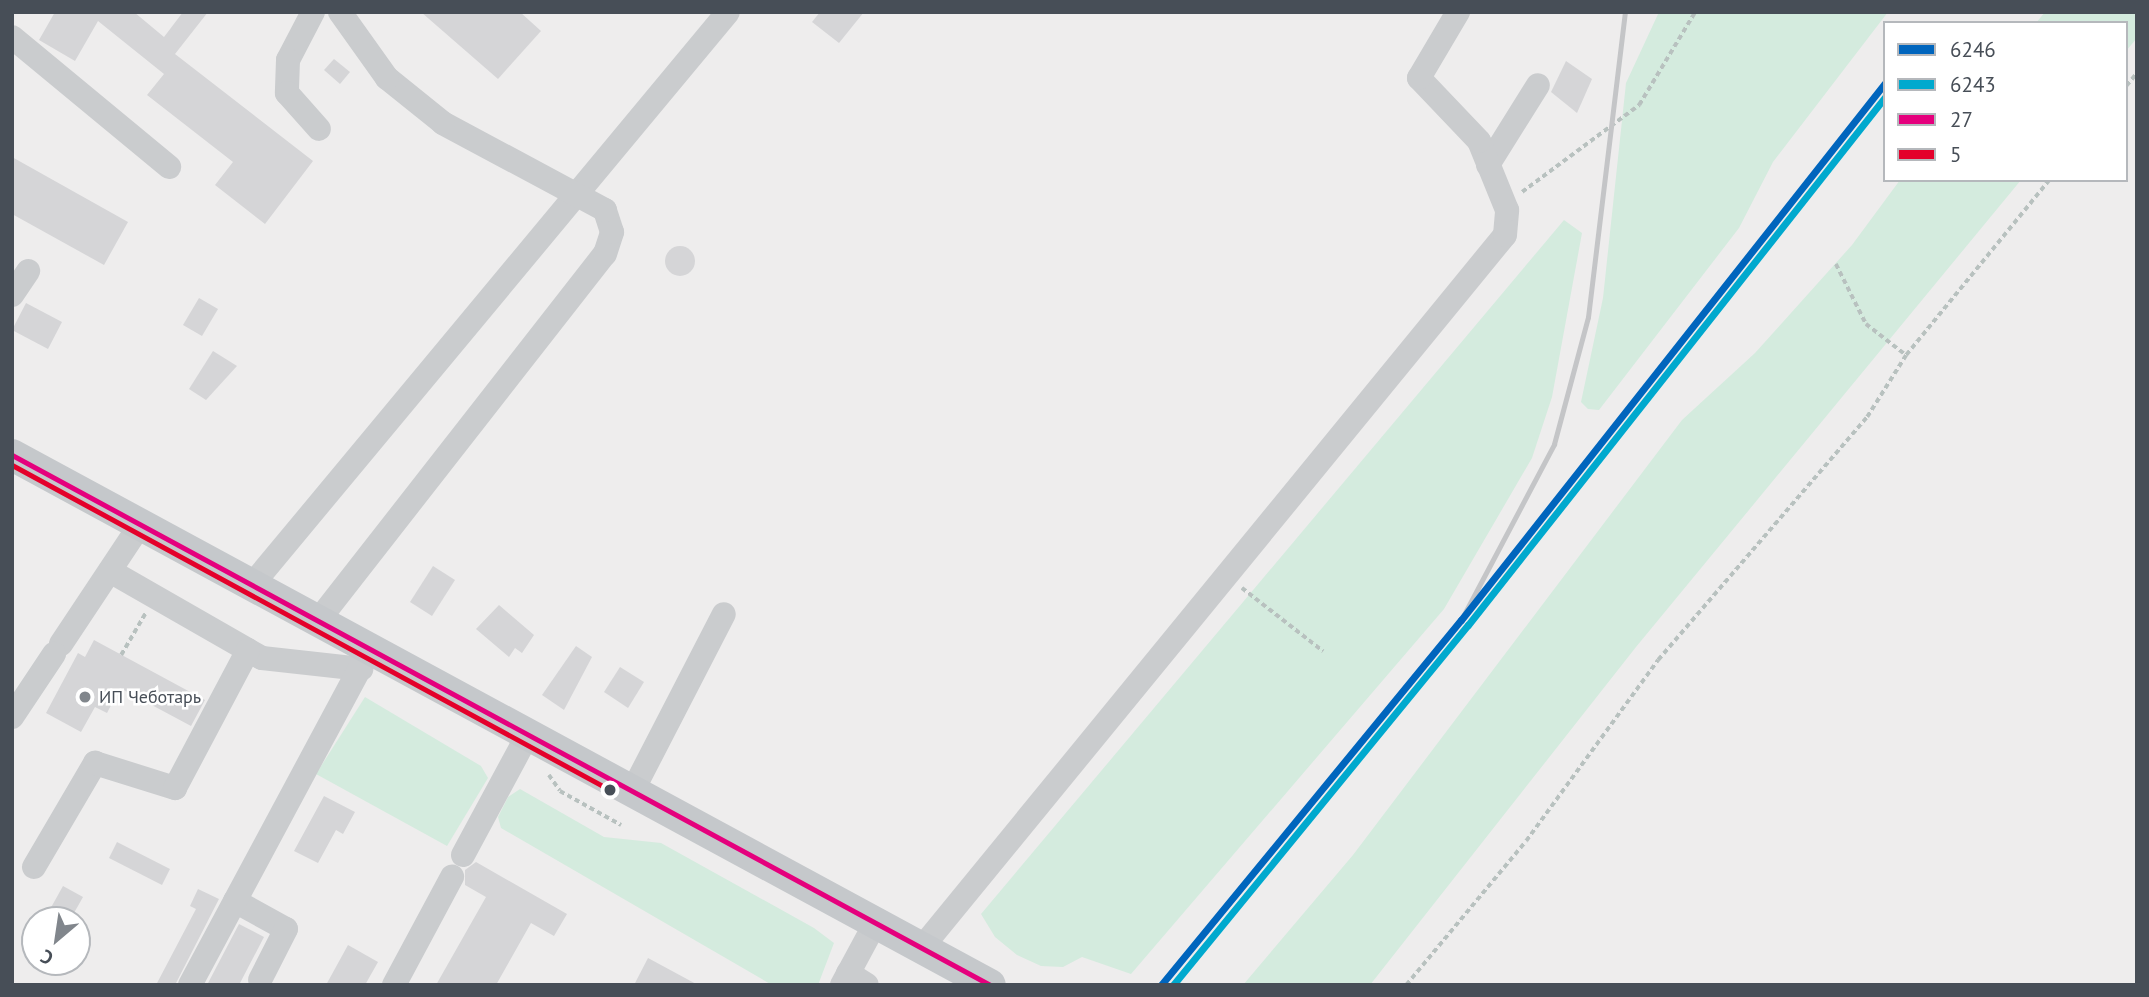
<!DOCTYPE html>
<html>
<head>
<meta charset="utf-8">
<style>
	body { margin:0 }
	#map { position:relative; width:2149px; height:997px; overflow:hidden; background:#eeeded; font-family:"PT Sans",sans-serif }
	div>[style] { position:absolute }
	.green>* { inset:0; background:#d4ebde }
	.building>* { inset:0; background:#d5d5d7 }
	.round { border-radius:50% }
	.path>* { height:3.5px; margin-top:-1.75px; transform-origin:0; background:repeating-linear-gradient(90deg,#b8c1bf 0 5px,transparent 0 8.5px) }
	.minor>* { height:24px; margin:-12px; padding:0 12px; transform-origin:12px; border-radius:12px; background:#caccce }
	.major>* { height:32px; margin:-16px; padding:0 16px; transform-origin:16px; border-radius:16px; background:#c5c8cb }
	.rail>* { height:5px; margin:-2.5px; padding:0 2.5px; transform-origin:2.5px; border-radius:2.5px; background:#c4c5c7 }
	.bus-1>* { height:5px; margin:-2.5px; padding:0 2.5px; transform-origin:2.5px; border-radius:2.5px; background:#e5007d }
	.bus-2>* { height:5px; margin:-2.5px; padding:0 2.5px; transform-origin:2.5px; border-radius:2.5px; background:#e4002b }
	.rail-1>* { height:7px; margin:-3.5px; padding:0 3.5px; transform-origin:3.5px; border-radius:3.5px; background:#0065bd }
	.rail-2>* { height:7px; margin:-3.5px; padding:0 3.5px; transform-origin:3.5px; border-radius:3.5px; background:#00a9ce }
	.dots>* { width:19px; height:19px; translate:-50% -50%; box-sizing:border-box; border:4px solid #fff; border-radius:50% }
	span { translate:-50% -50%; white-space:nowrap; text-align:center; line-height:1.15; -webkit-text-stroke:5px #fff; paint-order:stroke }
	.poi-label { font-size:18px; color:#474e57 }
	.left { translate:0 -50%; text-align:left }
	.frame { position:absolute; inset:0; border:14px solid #474e57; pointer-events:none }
	.legend { position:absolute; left:1883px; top:21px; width:245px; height:161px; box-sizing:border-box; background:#fff; border:2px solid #b5b8bc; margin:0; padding:9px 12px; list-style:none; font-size:21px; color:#474e57 }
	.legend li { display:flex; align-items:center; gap:14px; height:35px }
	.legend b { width:35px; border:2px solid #b5b8bc }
	.north { position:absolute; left:21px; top:906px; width:70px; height:70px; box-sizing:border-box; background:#fff; border:2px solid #b5b8bc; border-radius:50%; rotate:209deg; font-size:19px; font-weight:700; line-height:28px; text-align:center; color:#474e57 }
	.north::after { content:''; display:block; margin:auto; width:24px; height:32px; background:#81868c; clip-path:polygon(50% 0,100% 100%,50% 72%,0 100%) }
</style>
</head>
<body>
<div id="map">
	<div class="green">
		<div style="clip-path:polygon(1659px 12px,1888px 12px,1773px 162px,1739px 228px,1599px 410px,1588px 409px,1581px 402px,1603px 298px,1626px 83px)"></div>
		<div style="clip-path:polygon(2045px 12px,2137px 12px,2137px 38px,2126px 51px,2126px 23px,2036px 23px)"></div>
		<div style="clip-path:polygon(1900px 180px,2021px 180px,1636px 647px,1370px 985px,1243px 985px,1353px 855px,1682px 420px,1755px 353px,1852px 245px)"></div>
		<div style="clip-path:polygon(1564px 220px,1582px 233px,1552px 397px,1532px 458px,1444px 609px,1131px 974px,1082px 957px,1063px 967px,1041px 966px,1017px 955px,995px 937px,981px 914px)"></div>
		<div style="clip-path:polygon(365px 697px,481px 766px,488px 778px,447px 846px,316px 774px)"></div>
		<div style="clip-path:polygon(520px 789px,604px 837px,661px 843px,814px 928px,834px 943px,818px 985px,772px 985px,501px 828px,498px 817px,508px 797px)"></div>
	</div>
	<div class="building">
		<div style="clip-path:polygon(55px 12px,134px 12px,164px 37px,183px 12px,208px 12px,175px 54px,313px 161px,265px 224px,215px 185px,233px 162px,147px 95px,164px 74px,98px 21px,75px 61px,39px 40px)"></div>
		<div style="clip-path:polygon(421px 12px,520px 12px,541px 31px,498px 79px)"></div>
		<div style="clip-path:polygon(820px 12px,864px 12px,839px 43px,812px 22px)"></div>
		<div style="clip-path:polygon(334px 59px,350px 72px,340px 84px,324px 70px)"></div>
		<div style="clip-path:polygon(1566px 61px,1592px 79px,1577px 113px,1551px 92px)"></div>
		<div style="clip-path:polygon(12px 157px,128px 222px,104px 265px,12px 214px)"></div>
		<div class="round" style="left:665px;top:246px;width:30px;height:30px"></div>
		<div style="clip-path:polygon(199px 298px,218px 309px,202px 336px,183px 325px)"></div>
		<div style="clip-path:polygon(26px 303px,62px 322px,48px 349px,12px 330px)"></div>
		<div style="clip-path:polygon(213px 351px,237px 366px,206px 400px,189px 389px)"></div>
		<div style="clip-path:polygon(433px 566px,455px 580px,432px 616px,410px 602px)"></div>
		<div style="clip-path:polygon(499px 605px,534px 635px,522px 653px,515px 648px,509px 657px,476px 629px)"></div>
		<div style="clip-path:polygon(94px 640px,205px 700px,191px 726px,120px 688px,107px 713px,95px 707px,81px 732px,46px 713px,78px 653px,85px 657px)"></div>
		<div style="clip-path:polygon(576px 646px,592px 657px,564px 710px,542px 695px)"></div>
		<div style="clip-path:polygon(620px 667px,644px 682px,628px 708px,604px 692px)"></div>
		<div style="clip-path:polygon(324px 796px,355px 812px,343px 834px,336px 830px,318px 863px,294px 851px)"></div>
		<div style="clip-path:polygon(117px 842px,170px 869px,162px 885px,109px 858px)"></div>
		<div style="clip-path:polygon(476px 862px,567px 914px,554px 936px,531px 923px,496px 985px,436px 985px,486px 897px,465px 885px,465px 870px)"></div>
		<div style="clip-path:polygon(63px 886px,83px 897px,70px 920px,44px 920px)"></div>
		<div style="clip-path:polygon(198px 889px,219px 899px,175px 985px,156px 985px,196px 909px,190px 906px)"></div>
		<div style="clip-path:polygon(239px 924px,264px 937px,239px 985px,207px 985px)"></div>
		<div style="clip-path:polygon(348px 945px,378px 962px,365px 985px,326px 985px)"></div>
		<div style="clip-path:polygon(648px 958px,698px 985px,634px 985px)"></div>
	</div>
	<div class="path">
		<div style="left:2126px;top:86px;width:17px;rotate:-50deg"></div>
		<div style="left:1522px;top:192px;width:146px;rotate:-36.6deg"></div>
		<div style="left:1639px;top:105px;width:109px;rotate:-58.9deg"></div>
		<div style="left:1836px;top:264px;width:67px;rotate:63.4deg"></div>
		<div style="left:1866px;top:324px;width:51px;rotate:37.8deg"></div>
		<div style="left:1242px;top:588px;width:103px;rotate:37.9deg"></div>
		<div style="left:121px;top:655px;width:48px;rotate:-59.7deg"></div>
		<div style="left:549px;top:775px;width:19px;rotate:55deg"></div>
		<div style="left:560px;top:791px;width:70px;rotate:29.1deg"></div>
		<div style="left:1406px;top:985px;width:187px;rotate:-50.2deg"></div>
		<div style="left:1526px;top:841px;width:224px;rotate:-53.9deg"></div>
		<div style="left:1658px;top:660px;width:321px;rotate:-49.3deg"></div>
		<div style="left:1867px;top:417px;width:73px;rotate:-57.8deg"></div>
		<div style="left:1906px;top:355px;width:226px;rotate:-50.7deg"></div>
	</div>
	<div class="minor">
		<div style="left:313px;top:12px;width:54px;rotate:117.5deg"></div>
		<div style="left:288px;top:60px;width:33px;rotate:92deg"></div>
		<div style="left:287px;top:93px;width:48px;rotate:48.4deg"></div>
		<div style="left:12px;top:37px;width:204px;rotate:39.6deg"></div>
		<div style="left:1488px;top:165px;width:94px;rotate:-58deg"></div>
		<div style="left:12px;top:295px;width:29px;rotate:-56deg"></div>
		<div style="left:110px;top:571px;width:175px;rotate:29.8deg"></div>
		<div style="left:262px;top:658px;width:100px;rotate:6.3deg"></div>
		<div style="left:251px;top:586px;width:746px;rotate:-50.27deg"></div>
		<div style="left:317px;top:622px;width:467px;rotate:-52deg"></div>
		<div style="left:605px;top:254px;width:23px;rotate:-72deg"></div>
		<div style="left:612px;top:232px;width:23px;rotate:-108deg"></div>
		<div style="left:605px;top:210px;width:184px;rotate:-151.8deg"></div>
		<div style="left:443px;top:123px;width:72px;rotate:-141.2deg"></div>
		<div style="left:387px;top:78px;width:81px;rotate:-125.5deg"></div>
		<div style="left:61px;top:644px;width:143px;rotate:-56.4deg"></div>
		<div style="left:12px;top:717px;width:76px;rotate:-56.3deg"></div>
		<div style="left:632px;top:792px;width:200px;rotate:-62.7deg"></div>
		<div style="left:463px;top:855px;width:135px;rotate:-61.7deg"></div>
		<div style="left:34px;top:867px;width:121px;rotate:-59.6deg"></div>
		<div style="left:95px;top:763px;width:84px;rotate:17.4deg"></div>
		<div style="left:175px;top:788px;width:156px;rotate:-62.1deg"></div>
		<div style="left:235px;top:901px;width:58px;rotate:28.8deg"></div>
		<div style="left:286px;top:929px;width:57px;rotate:117deg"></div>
		<div style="left:924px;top:945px;width:917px;rotate:-50.71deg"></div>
		<div style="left:1505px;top:235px;width:25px;rotate:-85deg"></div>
		<div style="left:1507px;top:210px;width:74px;rotate:-112.1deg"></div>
		<div style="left:1479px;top:141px;width:87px;rotate:-133.6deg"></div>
		<div style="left:1419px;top:78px;width:77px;rotate:-59.4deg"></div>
		<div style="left:848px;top:973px;width:22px;rotate:32deg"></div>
		<div style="left:190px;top:985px;width:379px;rotate:-61.8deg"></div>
		<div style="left:394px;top:985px;width:123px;rotate:-61.8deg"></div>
		<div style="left:842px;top:985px;width:74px;rotate:-61.7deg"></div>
	</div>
	<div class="major">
		<div style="left:12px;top:455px;width:1112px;rotate:28.45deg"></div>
	</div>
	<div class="rail">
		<div style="left:1461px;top:620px;width:199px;rotate:-62.1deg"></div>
		<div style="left:1554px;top:444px;width:131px;rotate:-75deg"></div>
		<div style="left:1588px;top:317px;width:307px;rotate:-83.1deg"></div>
	</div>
	<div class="bus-1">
		<div style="left:12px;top:455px;width:1112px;rotate:28.45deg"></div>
	</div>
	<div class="bus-2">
		<div style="left:12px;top:465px;width:681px;rotate:28.52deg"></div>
	</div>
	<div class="rail-1">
		<div style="left:1161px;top:985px;width:472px;rotate:-50.6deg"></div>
		<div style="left:1461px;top:620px;width:684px;rotate:-51.71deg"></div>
	</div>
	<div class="rail-2">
		<div style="left:1173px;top:985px;width:465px;rotate:-50.7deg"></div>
		<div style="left:1468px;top:625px;width:673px;rotate:-51.7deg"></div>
	</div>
	<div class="dots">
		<div style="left:85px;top:697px;background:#81868c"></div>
		<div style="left:610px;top:790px;background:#474e57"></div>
	</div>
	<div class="poi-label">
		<span class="left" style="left:99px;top:697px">ИП Чеботарь</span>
	</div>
	<div class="frame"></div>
	<ul class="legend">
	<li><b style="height:9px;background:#0065bd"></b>6246</li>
	<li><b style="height:9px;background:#00a9ce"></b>6243</li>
	<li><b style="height:9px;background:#e5007d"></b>27</li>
	<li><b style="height:9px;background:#e4002b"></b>5</li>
	</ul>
	<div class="north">С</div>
</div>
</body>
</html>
